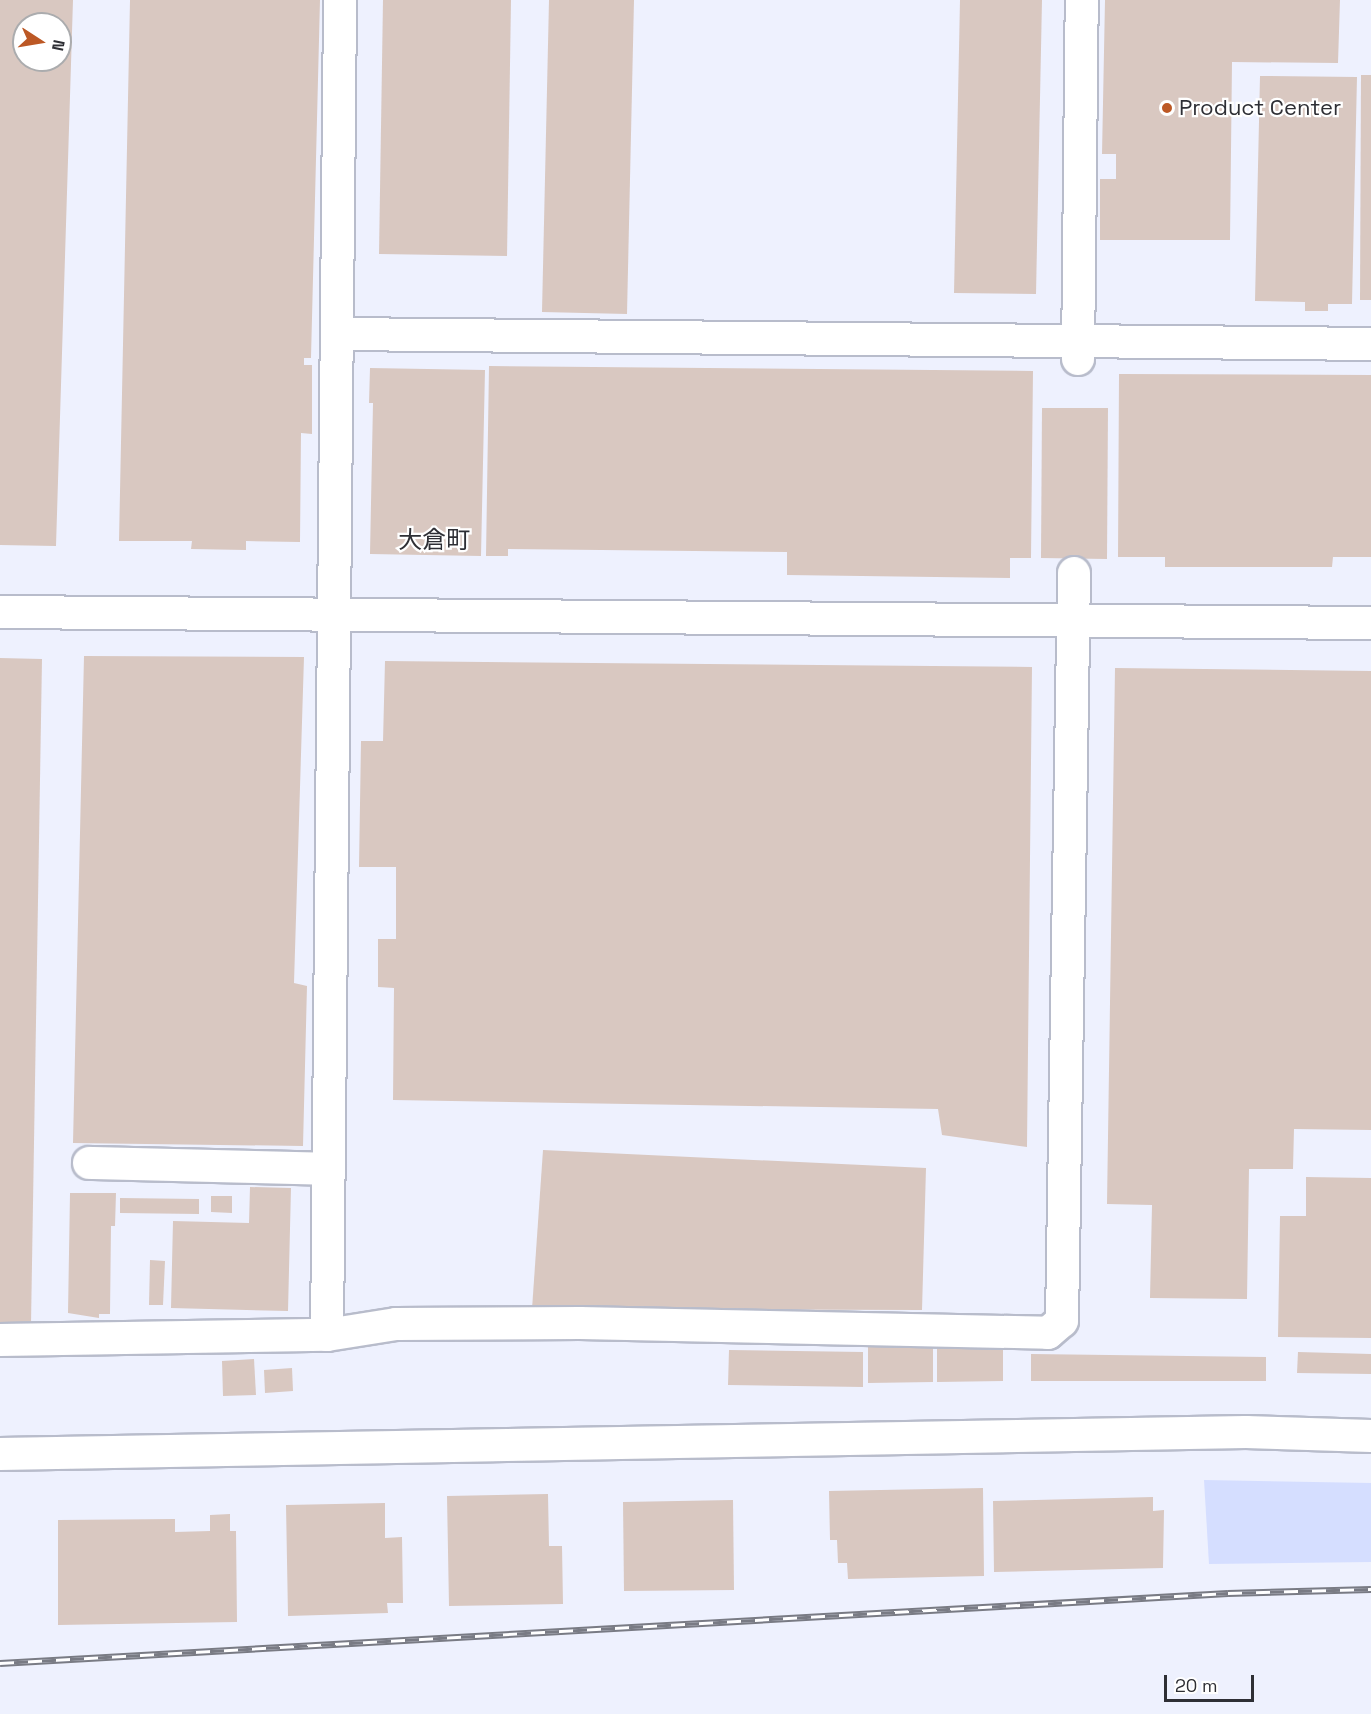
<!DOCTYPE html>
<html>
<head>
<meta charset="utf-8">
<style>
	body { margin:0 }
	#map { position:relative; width:1371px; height:1714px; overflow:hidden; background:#eef1fe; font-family:"Space Grotesk","Noto Sans JP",sans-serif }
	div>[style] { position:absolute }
	.green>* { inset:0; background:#d5deff }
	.building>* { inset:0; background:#d9c8c1 }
	.roads { filter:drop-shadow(2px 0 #b8bccb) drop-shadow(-2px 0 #b8bccb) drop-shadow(0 2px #b8bccb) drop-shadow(0 -2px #b8bccb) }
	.minor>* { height:32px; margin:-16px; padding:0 16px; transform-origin:16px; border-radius:16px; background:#fff }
	.rail>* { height:7px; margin-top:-3.5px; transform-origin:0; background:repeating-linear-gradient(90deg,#fff 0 14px,#797b84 0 28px); box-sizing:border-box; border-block:2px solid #797b84 }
	.dots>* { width:16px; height:16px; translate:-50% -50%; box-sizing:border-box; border:3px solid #fff; border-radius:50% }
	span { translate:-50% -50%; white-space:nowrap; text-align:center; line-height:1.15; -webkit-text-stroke:4.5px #fff; paint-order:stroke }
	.poi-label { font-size:22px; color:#2e2f35 }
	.left { translate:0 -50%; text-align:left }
	.neighbourhood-label { font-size:24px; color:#2e2f35 }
	.north { position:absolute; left:12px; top:12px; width:60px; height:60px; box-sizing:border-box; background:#fff; border:2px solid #abacae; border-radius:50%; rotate:102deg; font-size:16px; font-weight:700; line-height:24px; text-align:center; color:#2e2f35 }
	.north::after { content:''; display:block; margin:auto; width:21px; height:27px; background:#bc5825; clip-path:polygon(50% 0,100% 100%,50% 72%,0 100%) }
	.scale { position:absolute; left:1164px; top:1675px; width:90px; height:27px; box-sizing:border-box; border:3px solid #2e2f35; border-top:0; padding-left:8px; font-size:18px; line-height:21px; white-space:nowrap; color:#2e2f35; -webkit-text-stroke:4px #fff; paint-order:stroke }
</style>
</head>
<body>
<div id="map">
	<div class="green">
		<div style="clip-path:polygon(1204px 1480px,1371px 1483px,1371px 1562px,1209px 1564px)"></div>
	</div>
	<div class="building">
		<div style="clip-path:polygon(evenodd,0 0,73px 0,56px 546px,0 545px,0 0,24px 24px,60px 24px,60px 60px,24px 60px,24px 24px)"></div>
		<div style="clip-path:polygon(130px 0,320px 0,311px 358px,304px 358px,304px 365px,312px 365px,312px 434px,301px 433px,300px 542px,246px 541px,246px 550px,191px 549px,192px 541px,119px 541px)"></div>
		<div style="clip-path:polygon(383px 0,511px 0,507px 256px,379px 254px)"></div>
		<div style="clip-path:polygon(549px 0,634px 0,627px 314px,542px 312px)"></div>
		<div style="clip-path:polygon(960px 0,1042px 0,1036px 294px,954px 293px)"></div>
		<div style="clip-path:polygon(1105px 0,1340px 0,1338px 63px,1232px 62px,1230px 240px,1100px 240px,1100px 179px,1116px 179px,1116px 154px,1102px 154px)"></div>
		<div style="clip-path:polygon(1361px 75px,1371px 75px,1371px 300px,1360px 300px)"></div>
		<div style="clip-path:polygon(1260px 76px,1357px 77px,1352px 304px,1328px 304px,1328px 311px,1305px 311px,1305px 302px,1255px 301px)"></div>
		<div style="clip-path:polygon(489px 366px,1033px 371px,1031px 558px,1010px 558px,1010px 578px,787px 575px,787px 552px,508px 549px,508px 556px,486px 556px)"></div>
		<div style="clip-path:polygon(370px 368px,485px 370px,481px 556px,370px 554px,373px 403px,369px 403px)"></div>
		<div style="clip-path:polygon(1119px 374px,1371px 375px,1371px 557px,1333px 557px,1332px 567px,1165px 567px,1165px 557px,1118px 557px)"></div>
		<div style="clip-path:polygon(1042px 408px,1108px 408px,1107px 559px,1041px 558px)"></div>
		<div style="clip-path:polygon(84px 656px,304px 657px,294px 983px,307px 986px,303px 1146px,73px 1143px)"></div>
		<div style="clip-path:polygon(0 658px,42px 659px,31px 1324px,0 1324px)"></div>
		<div style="clip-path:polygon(385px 661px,1032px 667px,1027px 1147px,942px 1135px,938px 1109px,393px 1100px,394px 988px,378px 987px,378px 939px,396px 939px,396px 867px,359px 867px,361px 741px,383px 741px)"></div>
		<div style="clip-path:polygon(1115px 668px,1371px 671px,1371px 1130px,1294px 1129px,1293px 1169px,1249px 1169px,1247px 1299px,1150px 1298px,1152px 1205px,1107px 1204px)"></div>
		<div style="clip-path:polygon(543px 1150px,926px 1168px,922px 1310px,532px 1309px)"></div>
		<div style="clip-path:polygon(1306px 1177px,1371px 1178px,1371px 1338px,1278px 1337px,1280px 1216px,1306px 1216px)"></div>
		<div style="clip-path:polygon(250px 1187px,291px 1188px,288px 1311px,171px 1308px,173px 1221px,249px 1223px)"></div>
		<div style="clip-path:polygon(70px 1193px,116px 1193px,115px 1226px,111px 1226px,110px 1314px,99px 1314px,99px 1318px,68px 1313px)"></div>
		<div style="clip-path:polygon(211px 1196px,232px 1196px,232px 1213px,211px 1212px)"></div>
		<div style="clip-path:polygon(120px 1198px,199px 1199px,199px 1214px,120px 1213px)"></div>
		<div style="clip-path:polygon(150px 1260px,165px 1261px,163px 1305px,149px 1305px)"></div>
		<div style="clip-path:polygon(1003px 1345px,1003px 1381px,937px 1382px,937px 1346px)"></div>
		<div style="clip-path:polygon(933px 1346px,933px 1382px,868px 1383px,868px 1347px)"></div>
		<div style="clip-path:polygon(729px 1350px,863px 1352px,863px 1387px,728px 1385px)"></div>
		<div style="clip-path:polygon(1298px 1352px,1371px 1354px,1371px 1374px,1297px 1373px)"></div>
		<div style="clip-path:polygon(1031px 1354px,1266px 1357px,1266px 1381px,1031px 1381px)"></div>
		<div style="clip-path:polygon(254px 1359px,256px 1395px,223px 1396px,222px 1361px)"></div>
		<div style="clip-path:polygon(292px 1368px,293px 1391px,265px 1393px,264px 1370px)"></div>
		<div style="clip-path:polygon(983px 1488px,984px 1576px,848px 1579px,847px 1563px,838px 1563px,837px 1540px,830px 1540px,829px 1491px)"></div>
		<div style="clip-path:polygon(548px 1494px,549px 1546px,562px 1546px,563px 1604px,449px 1606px,447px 1496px)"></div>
		<div style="clip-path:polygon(1153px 1497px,1153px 1511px,1164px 1510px,1163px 1568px,994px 1572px,993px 1501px)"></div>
		<div style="clip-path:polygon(733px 1500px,734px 1590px,624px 1591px,623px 1502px)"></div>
		<div style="clip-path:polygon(385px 1503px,385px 1538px,402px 1537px,403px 1603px,387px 1603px,388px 1613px,288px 1616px,286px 1505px)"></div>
		<div style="clip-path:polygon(230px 1514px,230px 1531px,236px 1531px,237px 1622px,58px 1625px,58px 1520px,175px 1519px,175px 1532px,210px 1531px,210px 1515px)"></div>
	</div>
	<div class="roads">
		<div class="minor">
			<div style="left:337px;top:334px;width:1034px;rotate:0.55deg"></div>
			<div style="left:1078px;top:359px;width:359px;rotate:-89.4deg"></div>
			<div style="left:0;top:612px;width:1371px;rotate:0.46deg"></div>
			<div style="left:89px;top:1163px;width:240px;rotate:1.4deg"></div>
			<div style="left:327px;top:1335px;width:1335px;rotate:-89.44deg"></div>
			<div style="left:0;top:1340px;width:327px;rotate:-0.9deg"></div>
			<div style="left:327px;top:1335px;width:70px;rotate:-9.1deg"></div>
			<div style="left:396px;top:1324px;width:184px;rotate:-0.3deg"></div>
			<div style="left:580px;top:1323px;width:468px;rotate:1.2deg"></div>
			<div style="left:1048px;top:1333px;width:18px;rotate:-41deg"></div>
			<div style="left:1062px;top:1321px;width:748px;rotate:-89.08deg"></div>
			<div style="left:0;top:1454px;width:1246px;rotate:-1.01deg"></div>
			<div style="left:1246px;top:1432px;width:125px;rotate:1.8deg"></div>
		</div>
	</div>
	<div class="rail">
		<div style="left:0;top:1663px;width:1230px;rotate:-3.26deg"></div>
		<div style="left:1228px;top:1593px;width:143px;rotate:-1.6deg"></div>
	</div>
	<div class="dots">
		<div style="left:1167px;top:108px;background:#bc5825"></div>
	</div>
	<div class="poi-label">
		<span class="left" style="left:1179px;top:108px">Product Center</span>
	</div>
	<div class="neighbourhood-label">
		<span style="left:434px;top:540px">大倉町</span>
	</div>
	<div class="north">N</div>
	<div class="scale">20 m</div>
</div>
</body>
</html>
